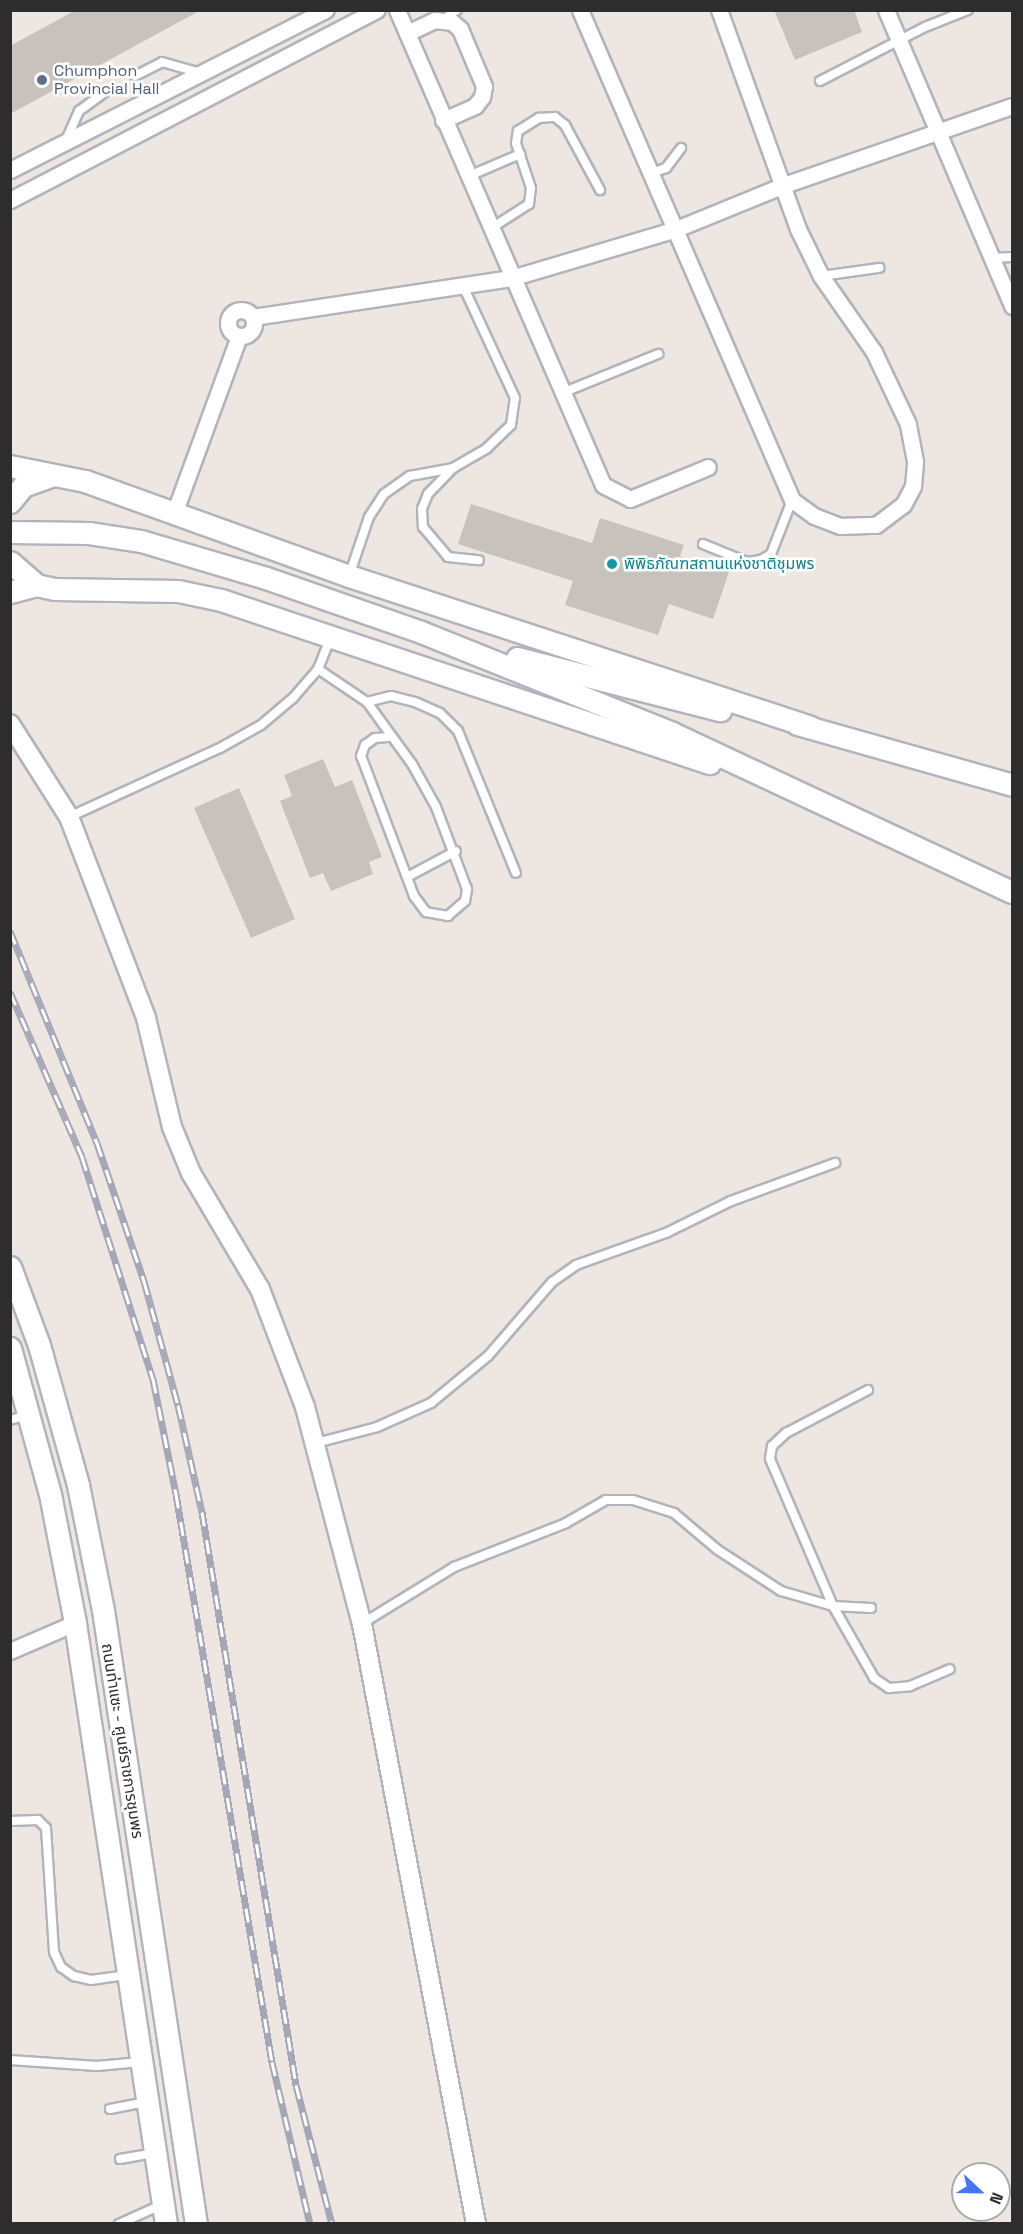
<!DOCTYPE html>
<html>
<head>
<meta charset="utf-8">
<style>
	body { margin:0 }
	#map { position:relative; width:1023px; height:2234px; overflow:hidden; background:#eee7e1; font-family:"Space Grotesk","Noto Sans Thai",sans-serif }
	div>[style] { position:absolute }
	.building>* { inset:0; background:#c7c2bc }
	.roads { filter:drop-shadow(2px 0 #b1b4bd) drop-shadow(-2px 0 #b1b4bd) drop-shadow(0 2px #b1b4bd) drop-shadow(0 -2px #b1b4bd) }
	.service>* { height:8px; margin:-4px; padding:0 4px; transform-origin:4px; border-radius:4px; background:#fff }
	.minor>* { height:15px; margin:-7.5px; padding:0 7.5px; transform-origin:7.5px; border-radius:7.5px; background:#fff }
	.minor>.ring { margin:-7.5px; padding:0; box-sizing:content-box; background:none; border:15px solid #fff; border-radius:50% }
	.tertiary>* { height:18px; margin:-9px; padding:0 9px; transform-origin:9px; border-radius:9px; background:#fff }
	.secondary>* { height:21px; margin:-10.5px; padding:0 10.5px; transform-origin:10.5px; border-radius:10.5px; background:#fff }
	.rail>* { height:7px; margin-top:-3.5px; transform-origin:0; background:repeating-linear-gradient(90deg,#fff 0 14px,#a3a7b7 0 28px); box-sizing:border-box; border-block:2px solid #a3a7b7 }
	.dots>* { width:16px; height:16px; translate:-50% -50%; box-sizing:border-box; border:3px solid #fff; border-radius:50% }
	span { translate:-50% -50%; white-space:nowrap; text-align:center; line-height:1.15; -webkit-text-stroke:5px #fff; paint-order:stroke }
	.service-label { font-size:16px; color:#4e5e75 }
	.left { translate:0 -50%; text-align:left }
	.culture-label { font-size:16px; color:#0d838f }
	.street-label { font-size:16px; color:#2d2d2d }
	.frame { position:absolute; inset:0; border:12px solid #2d2d2d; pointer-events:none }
	.north { position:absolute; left:951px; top:2162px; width:60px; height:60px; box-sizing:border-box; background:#fff; border:2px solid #ababab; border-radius:50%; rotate:112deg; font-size:16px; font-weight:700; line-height:24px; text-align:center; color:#2d2d2d }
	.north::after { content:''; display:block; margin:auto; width:21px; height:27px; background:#4674f6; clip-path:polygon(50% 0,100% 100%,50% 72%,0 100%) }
</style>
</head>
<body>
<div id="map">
	<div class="building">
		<div style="clip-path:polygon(76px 10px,201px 10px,10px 114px,10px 46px)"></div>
		<div style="clip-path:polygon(774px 10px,854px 10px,862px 32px,795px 60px)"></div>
		<div style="clip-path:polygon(471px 504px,592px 543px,600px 518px,684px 545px,680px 556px,729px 572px,713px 619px,669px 604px,658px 635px,565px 605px,573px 581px,458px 544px)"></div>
		<div style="clip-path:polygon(323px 759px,335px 787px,352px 780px,382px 857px,369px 862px,373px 874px,331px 891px,323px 873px,310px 878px,280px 801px,292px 796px,284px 775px)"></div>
		<div style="clip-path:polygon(239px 788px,295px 919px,251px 938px,194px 808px)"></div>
	</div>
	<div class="roads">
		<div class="service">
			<div style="left:443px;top:20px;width:17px;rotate:-36deg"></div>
			<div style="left:135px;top:76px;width:30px;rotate:-27deg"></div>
			<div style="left:162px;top:62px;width:36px;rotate:16deg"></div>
			<div style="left:820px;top:81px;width:118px;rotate:-27.2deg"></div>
			<div style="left:925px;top:27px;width:46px;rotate:-21.6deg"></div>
			<div style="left:67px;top:138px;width:30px;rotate:-66deg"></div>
			<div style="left:79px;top:111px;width:31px;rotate:-36deg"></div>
			<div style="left:652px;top:173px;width:15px;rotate:-20deg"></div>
			<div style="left:666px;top:168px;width:25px;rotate:-53deg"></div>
			<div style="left:469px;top:176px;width:56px;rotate:-23.3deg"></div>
			<div style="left:490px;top:229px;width:46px;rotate:-32.7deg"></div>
			<div style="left:529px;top:204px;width:16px;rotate:-83deg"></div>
			<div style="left:531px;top:188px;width:47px;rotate:-108.4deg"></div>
			<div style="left:516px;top:143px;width:12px;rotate:-81deg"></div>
			<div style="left:518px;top:131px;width:25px;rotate:-32deg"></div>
			<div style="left:539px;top:118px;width:16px;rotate:-4deg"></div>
			<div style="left:555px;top:117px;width:13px;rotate:39deg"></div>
			<div style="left:565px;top:125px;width:74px;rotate:61.7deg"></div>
			<div style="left:992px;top:258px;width:20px;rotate:-3deg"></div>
			<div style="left:821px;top:276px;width:59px;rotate:-7.9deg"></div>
			<div style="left:562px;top:393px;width:104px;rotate:-22.1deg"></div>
			<div style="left:453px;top:468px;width:36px;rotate:134deg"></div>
			<div style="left:428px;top:494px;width:16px;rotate:112deg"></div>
			<div style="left:422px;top:509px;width:18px;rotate:87deg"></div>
			<div style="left:423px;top:527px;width:39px;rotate:50deg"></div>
			<div style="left:448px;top:557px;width:31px;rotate:6deg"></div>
			<div style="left:703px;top:544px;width:48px;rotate:22.2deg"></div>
			<div style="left:747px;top:562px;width:14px;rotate:-8deg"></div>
			<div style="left:761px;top:560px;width:12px;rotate:-31deg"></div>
			<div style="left:771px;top:554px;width:58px;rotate:-68.7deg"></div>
			<div style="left:349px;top:576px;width:62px;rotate:-71.3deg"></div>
			<div style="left:369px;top:517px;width:27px;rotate:-57deg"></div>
			<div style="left:384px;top:494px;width:32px;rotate:-35deg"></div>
			<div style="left:410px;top:476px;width:44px;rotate:-10.5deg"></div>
			<div style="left:453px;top:468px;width:39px;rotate:-30deg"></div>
			<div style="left:487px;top:448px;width:33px;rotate:-44deg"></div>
			<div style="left:511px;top:425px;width:27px;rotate:-82deg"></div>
			<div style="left:515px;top:398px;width:123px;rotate:-114.9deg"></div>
			<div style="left:318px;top:669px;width:59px;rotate:34deg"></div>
			<div style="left:367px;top:702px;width:77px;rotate:54deg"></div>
			<div style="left:412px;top:764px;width:49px;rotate:60.8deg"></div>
			<div style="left:436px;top:807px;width:88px;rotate:69.3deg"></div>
			<div style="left:467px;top:889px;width:12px;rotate:99deg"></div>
			<div style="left:465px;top:901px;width:23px;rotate:139deg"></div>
			<div style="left:448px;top:916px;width:22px;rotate:-170deg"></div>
			<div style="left:426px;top:912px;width:20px;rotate:-127deg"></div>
			<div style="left:414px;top:896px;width:150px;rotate:-110.7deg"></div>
			<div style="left:361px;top:756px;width:12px;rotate:-70deg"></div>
			<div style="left:365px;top:745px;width:12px;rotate:-35deg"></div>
			<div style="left:375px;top:738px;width:16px;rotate:-4deg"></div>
			<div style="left:367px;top:702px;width:25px;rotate:-14deg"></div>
			<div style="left:391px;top:696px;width:25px;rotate:14deg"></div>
			<div style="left:415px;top:702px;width:27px;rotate:24deg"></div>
			<div style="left:440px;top:713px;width:25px;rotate:45deg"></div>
			<div style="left:458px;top:731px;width:153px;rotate:67.8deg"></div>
			<div style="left:69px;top:817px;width:166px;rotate:-24.6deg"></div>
			<div style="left:220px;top:748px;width:47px;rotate:-29.3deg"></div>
			<div style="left:261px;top:725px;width:42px;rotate:-40.2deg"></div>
			<div style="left:293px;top:698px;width:38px;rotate:-49deg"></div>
			<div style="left:318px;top:669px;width:32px;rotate:-68deg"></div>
			<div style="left:409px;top:876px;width:53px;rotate:-28deg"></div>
			<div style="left:868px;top:1390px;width:93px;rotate:152.3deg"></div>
			<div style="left:786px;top:1433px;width:19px;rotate:137deg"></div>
			<div style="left:772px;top:1446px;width:13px;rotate:99deg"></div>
			<div style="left:770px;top:1459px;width:160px;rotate:66.8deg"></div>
			<div style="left:833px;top:1606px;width:83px;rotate:60.3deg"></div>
			<div style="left:874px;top:1678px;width:18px;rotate:34deg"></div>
			<div style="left:889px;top:1688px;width:21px;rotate:-5deg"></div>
			<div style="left:910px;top:1686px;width:43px;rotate:-23deg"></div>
			<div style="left:10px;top:1420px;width:19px;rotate:-16deg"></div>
			<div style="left:316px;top:1443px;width:63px;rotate:-14.7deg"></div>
			<div style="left:377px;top:1427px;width:59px;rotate:-24deg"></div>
			<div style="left:431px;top:1403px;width:74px;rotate:-39.5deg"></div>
			<div style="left:488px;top:1356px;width:98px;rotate:-49.1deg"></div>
			<div style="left:552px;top:1282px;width:29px;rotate:-35deg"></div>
			<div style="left:576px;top:1265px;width:96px;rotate:-19.6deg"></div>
			<div style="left:666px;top:1233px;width:72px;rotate:-26.2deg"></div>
			<div style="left:731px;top:1201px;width:111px;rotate:-20.1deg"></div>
			<div style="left:363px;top:1623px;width:107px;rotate:-31.6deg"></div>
			<div style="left:454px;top:1567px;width:120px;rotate:-21.4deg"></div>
			<div style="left:566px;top:1523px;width:46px;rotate:-29.9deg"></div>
			<div style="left:606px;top:1500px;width:27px"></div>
			<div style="left:633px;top:1500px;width:43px;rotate:17.6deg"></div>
			<div style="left:674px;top:1513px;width:57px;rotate:40.1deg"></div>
			<div style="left:718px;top:1550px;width:75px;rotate:33.1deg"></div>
			<div style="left:781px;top:1591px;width:54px;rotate:16.1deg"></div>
			<div style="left:833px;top:1606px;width:38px;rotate:3deg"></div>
			<div style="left:10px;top:1821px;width:28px;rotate:-2deg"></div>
			<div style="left:38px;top:1820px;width:11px;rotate:45deg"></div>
			<div style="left:46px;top:1828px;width:124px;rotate:86.3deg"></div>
			<div style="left:54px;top:1952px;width:17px;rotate:65deg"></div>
			<div style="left:61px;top:1967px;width:16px;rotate:35deg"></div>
			<div style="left:74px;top:1976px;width:17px;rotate:13deg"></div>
			<div style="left:91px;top:1980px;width:35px;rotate:-8deg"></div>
			<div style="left:10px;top:2060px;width:87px;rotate:3.9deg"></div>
			<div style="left:97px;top:2066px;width:43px;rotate:-5.3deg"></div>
			<div style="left:110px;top:2109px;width:36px;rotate:-11deg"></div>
			<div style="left:120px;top:2159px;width:34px;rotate:-10deg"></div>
			<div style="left:119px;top:2224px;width:46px;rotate:-24.3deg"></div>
		</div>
		<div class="minor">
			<div style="left:397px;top:10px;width:518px;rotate:66.55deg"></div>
			<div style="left:603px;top:485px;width:30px;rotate:27deg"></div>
			<div style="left:630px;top:499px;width:84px;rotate:-22.3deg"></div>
			<div style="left:580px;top:10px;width:534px;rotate:66.6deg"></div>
			<div style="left:792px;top:500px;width:27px;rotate:36deg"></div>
			<div style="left:814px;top:516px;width:28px;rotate:21deg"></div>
			<div style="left:840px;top:526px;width:36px;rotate:-2deg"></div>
			<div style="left:876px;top:525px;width:34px;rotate:-37deg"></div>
			<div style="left:903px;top:505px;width:21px;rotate:-62deg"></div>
			<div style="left:913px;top:486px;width:25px;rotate:-85deg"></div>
			<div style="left:915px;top:461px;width:38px;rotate:-101deg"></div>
			<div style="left:908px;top:424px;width:80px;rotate:-115.3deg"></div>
			<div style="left:874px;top:352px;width:93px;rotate:-124.9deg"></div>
			<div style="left:821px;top:276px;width:52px;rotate:-116.1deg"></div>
			<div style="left:798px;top:229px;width:233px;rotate:-109.8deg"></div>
			<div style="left:886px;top:10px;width:322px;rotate:66.9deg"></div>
			<div style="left:407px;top:33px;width:31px;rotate:-25deg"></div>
			<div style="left:435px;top:20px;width:17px;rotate:7deg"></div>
			<div style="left:452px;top:22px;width:11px;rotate:41deg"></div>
			<div style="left:460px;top:29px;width:62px;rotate:67.2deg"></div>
			<div style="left:484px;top:86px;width:11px;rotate:100deg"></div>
			<div style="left:482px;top:97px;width:11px;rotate:128deg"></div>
			<div style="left:475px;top:106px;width:35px;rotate:156deg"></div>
			<div style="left:10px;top:170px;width:354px;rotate:-26.9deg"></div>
			<div style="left:10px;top:200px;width:413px;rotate:-27.4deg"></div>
			<div class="ring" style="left:228px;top:310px;width:11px;height:11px"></div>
			<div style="left:253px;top:317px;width:261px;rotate:-8.6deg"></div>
			<div style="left:511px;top:278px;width:172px;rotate:-16.5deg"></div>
			<div style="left:676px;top:229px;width:117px;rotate:-22.2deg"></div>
			<div style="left:784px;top:185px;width:241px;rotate:-19.1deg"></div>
			<div style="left:175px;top:511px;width:186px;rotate:-69.9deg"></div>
			<div style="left:10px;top:1651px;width:71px;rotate:-23.3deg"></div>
		</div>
		<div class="tertiary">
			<div style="left:10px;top:724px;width:110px;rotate:57.6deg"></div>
			<div style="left:69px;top:817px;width:215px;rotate:69deg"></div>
			<div style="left:146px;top:1018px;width:112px;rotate:76.6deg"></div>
			<div style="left:172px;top:1127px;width:50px;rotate:67.6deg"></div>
			<div style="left:191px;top:1173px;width:135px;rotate:59.3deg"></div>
			<div style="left:260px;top:1289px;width:126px;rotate:69.1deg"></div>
			<div style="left:305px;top:1407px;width:224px;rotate:75.3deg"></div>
			<div style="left:362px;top:1624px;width:611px;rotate:79.24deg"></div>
		</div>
		<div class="secondary">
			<div style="left:10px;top:466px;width:76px;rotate:11.3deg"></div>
			<div style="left:85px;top:481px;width:281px;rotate:19.8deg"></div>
			<div style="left:349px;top:576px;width:485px;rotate:18.1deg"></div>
			<div style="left:10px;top:502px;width:21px;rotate:-51deg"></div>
			<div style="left:23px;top:486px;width:32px;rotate:-20deg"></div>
			<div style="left:10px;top:532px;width:79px;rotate:0.7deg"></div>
			<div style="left:89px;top:533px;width:53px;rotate:8.7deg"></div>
			<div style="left:141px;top:541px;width:130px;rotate:16.5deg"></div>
			<div style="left:266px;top:578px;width:164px;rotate:19.2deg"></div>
			<div style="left:421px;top:632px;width:271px;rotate:21.9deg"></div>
			<div style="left:672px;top:733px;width:375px;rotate:25.1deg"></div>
			<div style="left:10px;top:562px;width:35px;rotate:41deg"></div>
			<div style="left:10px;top:592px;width:27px;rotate:-15deg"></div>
			<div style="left:36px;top:585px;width:19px;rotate:12deg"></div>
			<div style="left:55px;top:589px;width:123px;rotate:0.9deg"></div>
			<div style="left:178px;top:591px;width:44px;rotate:11.8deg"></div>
			<div style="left:221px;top:600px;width:515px;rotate:18.47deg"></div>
			<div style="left:517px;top:658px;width:210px;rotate:14.4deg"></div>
			<div style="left:797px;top:724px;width:223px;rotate:15.8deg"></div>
			<div style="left:10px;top:1267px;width:83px;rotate:69.6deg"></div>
			<div style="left:39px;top:1345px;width:145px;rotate:74.4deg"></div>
			<div style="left:78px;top:1485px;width:127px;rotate:78.7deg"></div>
			<div style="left:103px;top:1610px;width:621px;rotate:81.39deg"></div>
			<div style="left:10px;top:1348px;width:151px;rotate:74.7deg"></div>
			<div style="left:50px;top:1494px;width:131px;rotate:79deg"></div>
			<div style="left:75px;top:1623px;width:608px;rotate:81.39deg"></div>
		</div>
	</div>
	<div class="rail">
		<div style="left:10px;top:931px;width:229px;rotate:67.7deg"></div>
		<div style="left:97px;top:1143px;width:146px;rotate:71.2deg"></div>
		<div style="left:144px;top:1281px;width:129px;rotate:74.7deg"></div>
		<div style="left:178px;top:1405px;width:110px;rotate:77.4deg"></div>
		<div style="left:202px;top:1512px;width:581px;rotate:80.68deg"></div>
		<div style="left:296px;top:2085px;width:144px;rotate:75.5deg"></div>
		<div style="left:10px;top:992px;width:180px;rotate:66.4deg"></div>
		<div style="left:82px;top:1157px;width:233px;rotate:72.3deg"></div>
		<div style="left:153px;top:1379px;width:117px;rotate:78.7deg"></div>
		<div style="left:176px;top:1494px;width:576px;rotate:80.41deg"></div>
		<div style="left:272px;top:2062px;width:166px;rotate:76.8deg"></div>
	</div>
	<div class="dots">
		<div style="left:42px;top:80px;background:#5c6f8a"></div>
		<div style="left:612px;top:564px;background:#0f9aa8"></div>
	</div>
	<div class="service-label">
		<span class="left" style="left:54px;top:80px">Chumphon<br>Provincial Hall</span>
	</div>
	<div class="culture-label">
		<span class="left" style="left:624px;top:564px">พิพิธภัณฑสถานแห่งชาติชุมพร</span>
	</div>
	<div class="street-label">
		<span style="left:122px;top:1741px;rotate:81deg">ถนนท่าแซะ - ศูนย์ราชการชุมพร</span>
	</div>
	<div class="frame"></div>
	<div class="north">N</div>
</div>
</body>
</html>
